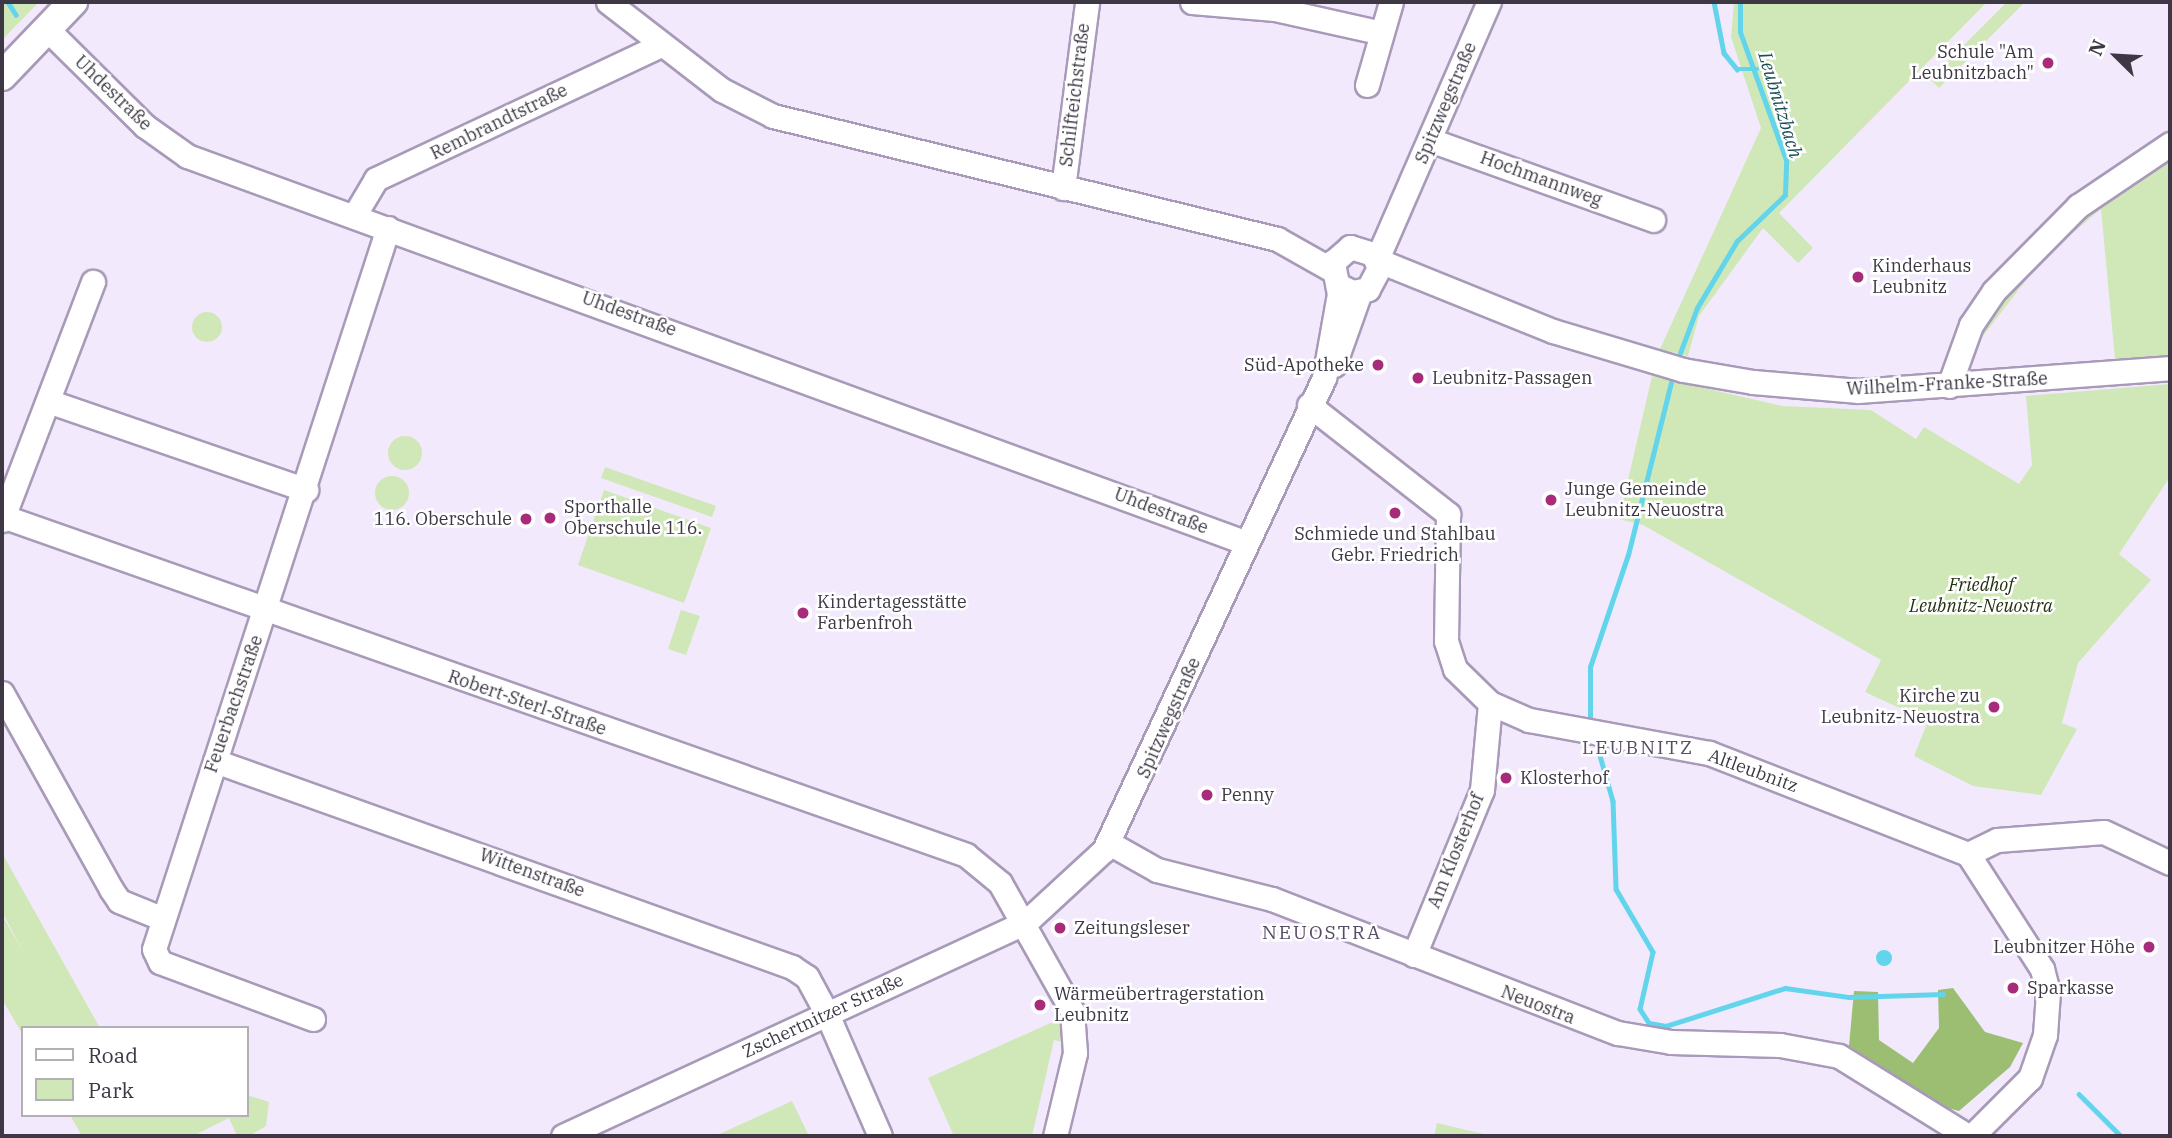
<!DOCTYPE html>
<html>
<head>
<meta charset="utf-8">
<style>
	body { margin:0 }
	#map { position:relative; width:2172px; height:1138px; overflow:hidden; background:#f2e9fc; font-family:"IBM Plex Serif",serif }
	div>[style] { position:absolute }
	.green>* { inset:0; background:#d0e8b8 }
	.round { border-radius:50% }
	.forest>* { inset:0; background:#9bbe73 }
	.water>* { inset:0; background:#62d4eb }
	.stream>* { height:4.5px; margin:-2.25px; padding:0 2.25px; transform-origin:2.25px; border-radius:2.25px; background:#62d4eb }
	.roads { filter:drop-shadow(2px 0 #a89ab8) drop-shadow(-2px 0 #a89ab8) drop-shadow(0 2px #a89ab8) drop-shadow(0 -2px #a89ab8) }
	.minor>* { height:23px; margin:-11.5px; padding:0 11.5px; transform-origin:11.5px; border-radius:11.5px; background:#fff }
	.major>* { height:28px; margin:-14px; padding:0 14px; transform-origin:14px; border-radius:14px; background:#fff }
	.dots>* { width:19px; height:19px; translate:-50% -50%; box-sizing:border-box; border:4px solid #fff; border-radius:50% }
	span { translate:-50% -50%; white-space:nowrap; text-align:center; line-height:1.15; -webkit-text-stroke:5px #fff; paint-order:stroke }
	.poi-label { font-size:18px; color:#3e3845 }
	.right { translate:-100% -50%; text-align:right }
	.left { translate:0 -50%; text-align:left }
	.street-label { font-size:18px; color:#3e3845 }
	.park-label { font-size:18px; color:#233111; font-style:italic }
	.water-label { font-size:19px; color:#1c4e57; font-style:italic }
	.neighbourhood-label { font-size:19px; color:#594c66; letter-spacing:2px }
	.frame { position:absolute; inset:0; border:4px solid #3e3845; pointer-events:none }
	.legend { position:absolute; left:21px; top:1026px; width:228px; height:91px; box-sizing:border-box; background:#fff; border:2px solid #b2afb5; margin:0; padding:9px 12px; list-style:none; font-size:21px; color:#3e3845 }
	.legend li { display:flex; align-items:center; gap:14px; height:35px }
	.legend b { width:35px; border:2px solid #b2afb5 }
	.north { position:absolute; left:2081px; top:21px; width:70px; height:70px; -webkit-text-stroke:5px #fff; paint-order:stroke; rotate:294deg; font-size:19px; font-weight:700; line-height:28px; text-align:center; color:#3e3845 }
	.north::after { content:''; display:block; margin:auto; width:24px; height:32px; background:#3e3845; clip-path:polygon(50% 0,100% 100%,50% 72%,0 100%) }
</style>
</head>
<body>
<div id="map">
	<div class="green">
		<div style="clip-path:polygon(2px 2px,39px 2px,2px 40px)"></div>
		<div style="clip-path:polygon(1734px 2px,1987px 2px,1779px 213px,1813px 248px,1798px 263px,1763px 228px,1699px 316px,1688px 356px,1660px 349px,1761px 128px,1731px 37px)"></div>
		<div style="clip-path:polygon(2007px 2px,2025px 2px,1939px 88px,1930px 79px)"></div>
		<div style="clip-path:polygon(2162px 150px,2170px 163px,2170px 356px,2115px 359px,2101px 209px,2043px 258px,1980px 340px,1973px 334px,2043px 239px)"></div>
		<div class="round" style="left:192px;top:312px;width:30px;height:30px"></div>
		<div style="clip-path:polygon(1652px 376px,1782px 406px,1871px 410px,1916px 439px,1924px 427px,2019px 484px,2032px 465px,2026px 396px,2170px 384px,2170px 477px,2119px 554px,2151px 580px,2078px 663px,2062px 723px,2077px 729px,2041px 795px,1973px 786px,1914px 756px,1928px 721px,1865px 692px,1881px 660px,1643px 525px,1619px 519px)"></div>
		<div class="round" style="left:388px;top:436px;width:34px;height:34px"></div>
		<div style="clip-path:polygon(605px 467px,716px 506px,712px 517px,601px 478px)"></div>
		<div class="round" style="left:375px;top:476px;width:34px;height:34px"></div>
		<div style="clip-path:polygon(604px 490px,711px 528px,684px 603px,578px 565px)"></div>
		<div style="clip-path:polygon(681px 610px,700px 616px,686px 655px,668px 649px)"></div>
		<div style="clip-path:polygon(2px 853px,100px 1028px,23px 1028px,23px 1035px,2px 999px,2px 915px,24px 953px,2px 912px)"></div>
		<div style="clip-path:polygon(1066px 1016px,1067px 1043px,1054px 1040px,1032px 1136px,954px 1136px,928px 1078px)"></div>
		<div style="clip-path:polygon(247px 1095px,269px 1102px,266px 1126px,249px 1136px,237px 1136px,229px 1118px,193px 1136px,82px 1136px,70px 1115px,247px 1115px)"></div>
		<div style="clip-path:polygon(792px 1101px,809px 1136px,715px 1136px)"></div>
		<div style="clip-path:polygon(1437px 1123px,1492px 1136px,1434px 1136px)"></div>
	</div>
	<div class="forest">
		<div style="clip-path:polygon(1953px 988px,1985px 1032px,2023px 1043px,2010px 1067px,1959px 1111px,1939px 1106px,1849px 1046px,1854px 991px,1878px 992px,1879px 1040px,1913px 1063px,1939px 1028px,1938px 990px)"></div>
	</div>
	<div class="water">
		<div class="round" style="left:1876px;top:950px;width:16px;height:16px"></div>
	</div>
	<div class="stream">
		<div style="left:8px;top:2px;width:15px;rotate:58deg"></div>
		<div style="left:1714px;top:2px;width:52px;rotate:78.9deg"></div>
		<div style="left:1724px;top:53px;width:21px;rotate:51deg"></div>
		<div style="left:1737px;top:69px;width:20px"></div>
		<div style="left:1680px;top:353px;width:48px;rotate:-69.3deg"></div>
		<div style="left:1697px;top:308px;width:78px;rotate:-59.2deg"></div>
		<div style="left:1737px;top:241px;width:66px;rotate:-43.8deg"></div>
		<div style="left:1785px;top:195px;width:35px;rotate:-88deg"></div>
		<div style="left:1786px;top:160px;width:136px;rotate:-109.8deg"></div>
		<div style="left:1740px;top:32px;width:30px;rotate:-90deg"></div>
		<div style="left:1590px;top:717px;width:50px;rotate:-90deg"></div>
		<div style="left:1590px;top:667px;width:118px;rotate:-71.3deg"></div>
		<div style="left:1628px;top:555px;width:177px;rotate:-76deg"></div>
		<div style="left:1599px;top:752px;width:51px;rotate:74.1deg"></div>
		<div style="left:1613px;top:801px;width:88px;rotate:88deg"></div>
		<div style="left:1616px;top:889px;width:73px;rotate:59.6deg"></div>
		<div style="left:1653px;top:952px;width:58px;rotate:102.8deg"></div>
		<div style="left:1640px;top:1009px;width:17px;rotate:57deg"></div>
		<div style="left:1649px;top:1023px;width:17px;rotate:10deg"></div>
		<div style="left:1666px;top:1026px;width:125px;rotate:-17.7deg"></div>
		<div style="left:1785px;top:988px;width:65px;rotate:8deg"></div>
		<div style="left:1849px;top:997px;width:94px;rotate:-1.8deg"></div>
		<div style="left:2079px;top:1094px;width:59px;rotate:45deg"></div>
	</div>
	<div class="roads">
		<div class="minor">
			<div style="left:608px;top:2px;width:144px;rotate:37.7deg"></div>
			<div style="left:722px;top:90px;width:57px;rotate:27deg"></div>
			<div style="left:773px;top:116px;width:519px;rotate:13.71deg"></div>
			<div style="left:1277px;top:239px;width:63px;rotate:29.4deg"></div>
			<div style="left:1192px;top:2px;width:83px;rotate:4.8deg"></div>
			<div style="left:1275px;top:9px;width:106px;rotate:12.6deg"></div>
			<div style="left:47px;top:29px;width:138px;rotate:44.7deg"></div>
			<div style="left:145px;top:126px;width:52px;rotate:35.5deg"></div>
			<div style="left:187px;top:156px;width:1128px;rotate:20.06deg"></div>
			<div style="left:1367px;top:85px;width:86px;rotate:-73.9deg"></div>
			<div style="left:1430px;top:140px;width:237px;rotate:19.7deg"></div>
			<div style="left:1063px;top:188px;width:188px;rotate:-82.6deg"></div>
			<div style="left:354px;top:216px;width:43px;rotate:-59.3deg"></div>
			<div style="left:376px;top:179px;width:313px;rotate:-25.2deg"></div>
			<div style="left:1377px;top:259px;width:280px;rotate:-66.5deg"></div>
			<div style="left:1377px;top:260px;width:190px;rotate:22deg"></div>
			<div style="left:1553px;top:331px;width:136px;rotate:16.7deg"></div>
			<div style="left:1683px;top:370px;width:71px;rotate:9.7deg"></div>
			<div style="left:1753px;top:382px;width:106px;rotate:4.9deg"></div>
			<div style="left:1859px;top:391px;width:312px;rotate:-4.2deg"></div>
			<div style="left:1334px;top:365px;width:77px;rotate:-70.4deg"></div>
			<div style="left:1949px;top:386px;width:65px;rotate:-70.2deg"></div>
			<div style="left:1971px;top:325px;width:41px;rotate:-55.9deg"></div>
			<div style="left:1994px;top:291px;width:120px;rotate:-45.3deg"></div>
			<div style="left:2078px;top:206px;width:111px;rotate:-34deg"></div>
			<div style="left:51px;top:402px;width:270px;rotate:19deg"></div>
			<div style="left:1309px;top:405px;width:177px;rotate:38.1deg"></div>
			<div style="left:1448px;top:514px;width:127px;rotate:90.9deg"></div>
			<div style="left:1446px;top:641px;width:29px;rotate:72deg"></div>
			<div style="left:1455px;top:669px;width:49px;rotate:44.2deg"></div>
			<div style="left:1490px;top:703px;width:43px;rotate:23.6deg"></div>
			<div style="left:1529px;top:720px;width:183px;rotate:10.4deg"></div>
			<div style="left:1709px;top:753px;width:278px;rotate:21.3deg"></div>
			<div style="left:1968px;top:854px;width:137px;rotate:57.2deg"></div>
			<div style="left:2042px;top:969px;width:24px;rotate:75deg"></div>
			<div style="left:2048px;top:992px;width:43px;rotate:94deg"></div>
			<div style="left:2045px;top:1035px;width:46px;rotate:109.2deg"></div>
			<div style="left:2030px;top:1078px;width:82px;rotate:135deg"></div>
			<div style="left:2px;top:516px;width:1022px;rotate:19.37deg"></div>
			<div style="left:966px;top:855px;width:44px;rotate:39.5deg"></div>
			<div style="left:1000px;top:883px;width:147px;rotate:60.6deg"></div>
			<div style="left:1072px;top:1011px;width:42px;rotate:85.9deg"></div>
			<div style="left:1075px;top:1053px;width:85px;rotate:103.5deg"></div>
			<div style="left:2px;top:520px;width:255px;rotate:-69.1deg"></div>
			<div style="left:2px;top:693px;width:224px;rotate:60.9deg"></div>
			<div style="left:111px;top:889px;width:14px;rotate:56deg"></div>
			<div style="left:119px;top:901px;width:45px;rotate:22deg"></div>
			<div style="left:215px;top:761px;width:613px;rotate:19.65deg"></div>
			<div style="left:792px;top:967px;width:18px;rotate:34deg"></div>
			<div style="left:807px;top:977px;width:42px;rotate:61.6deg"></div>
			<div style="left:827px;top:1014px;width:133px;rotate:66.5deg"></div>
			<div style="left:1109px;top:843px;width:55px;rotate:29.4deg"></div>
			<div style="left:1157px;top:870px;width:119px;rotate:14.2deg"></div>
			<div style="left:1272px;top:899px;width:371px;rotate:21.2deg"></div>
			<div style="left:1618px;top:1033px;width:54px;rotate:9.6deg"></div>
			<div style="left:1671px;top:1042px;width:109px;rotate:1.6deg"></div>
			<div style="left:1780px;top:1045px;width:60px;rotate:10.6deg"></div>
			<div style="left:1839px;top:1056px;width:152px;rotate:31.8deg"></div>
			<div style="left:1968px;top:854px;width:32px;rotate:-26deg"></div>
			<div style="left:1997px;top:840px;width:107px;rotate:-4.3deg"></div>
			<div style="left:2104px;top:832px;width:73px;rotate:25.2deg"></div>
			<div style="left:1414px;top:955px;width:178px;rotate:-67.6deg"></div>
			<div style="left:1482px;top:790px;width:87px;rotate:-84.7deg"></div>
			<div style="left:313px;top:1019px;width:163px;rotate:-159.6deg"></div>
			<div style="left:160px;top:962px;width:14px;rotate:-115deg"></div>
			<div style="left:154px;top:949px;width:758px;rotate:-72.02deg"></div>
			<div style="left:563px;top:1136px;width:510px;rotate:-24.81deg"></div>
			<div style="left:1026px;top:922px;width:106px;rotate:-42.7deg"></div>
			<div style="left:1104px;top:850px;width:521px;rotate:-65.01deg"></div>
			<div style="left:1324px;top:378px;width:85px;rotate:-79.9deg"></div>
			<div style="left:1339px;top:294px;width:33px;rotate:-101deg"></div>
			<div style="left:1333px;top:262px;width:23px;rotate:-41deg"></div>
			<div style="left:1350px;top:247px;width:24px;rotate:17deg"></div>
			<div style="left:1373px;top:254px;width:15px;rotate:67deg"></div>
			<div style="left:1379px;top:268px;width:24px;rotate:118deg"></div>
			<div style="left:1368px;top:289px;width:16px;rotate:169deg"></div>
			<div style="left:1352px;top:292px;width:16px;rotate:-153deg"></div>
		</div>
		<div class="major">
			<div style="left:2px;top:76px;width:103px;rotate:-46.2deg"></div>
		</div>
	</div>
	<div class="dots">
		<div style="left:2048px;top:63px;background:#a82a7b"></div>
		<div style="left:1858px;top:277px;background:#a82a7b"></div>
		<div style="left:1378px;top:365px;background:#a82a7b"></div>
		<div style="left:1418px;top:378px;background:#a82a7b"></div>
		<div style="left:1551px;top:500px;background:#a82a7b"></div>
		<div style="left:1395px;top:513px;background:#a82a7b"></div>
		<div style="left:550px;top:518px;background:#a82a7b"></div>
		<div style="left:526px;top:519px;background:#a82a7b"></div>
		<div style="left:803px;top:613px;background:#a82a7b"></div>
		<div style="left:1994px;top:707px;background:#a82a7b"></div>
		<div style="left:1506px;top:778px;background:#a82a7b"></div>
		<div style="left:1207px;top:795px;background:#a82a7b"></div>
		<div style="left:1060px;top:928px;background:#a82a7b"></div>
		<div style="left:2149px;top:947px;background:#a82a7b"></div>
		<div style="left:2013px;top:988px;background:#a82a7b"></div>
		<div style="left:1040px;top:1005px;background:#a82a7b"></div>
	</div>
	<div class="poi-label">
		<span class="right" style="left:2034px;top:63px">Schule "Am<br>Leubnitzbach"</span>
		<span class="left" style="left:1872px;top:277px">Kinderhaus<br>Leubnitz</span>
		<span class="right" style="left:1364px;top:365px">Süd-Apotheke</span>
		<span class="left" style="left:1432px;top:378px">Leubnitz-Passagen</span>
		<span class="left" style="left:1565px;top:500px">Junge Gemeinde<br>Leubnitz-Neuostra</span>
		<span class="left" style="left:564px;top:518px">Sporthalle<br>Oberschule 116.</span>
		<span class="right" style="left:512px;top:519px">116. Oberschule</span>
		<span style="left:1395px;top:545px">Schmiede und Stahlbau<br>Gebr. Friedrich</span>
		<span class="left" style="left:817px;top:613px">Kindertagesstätte<br>Farbenfroh</span>
		<span class="right" style="left:1980px;top:707px">Kirche zu<br>Leubnitz-Neuostra</span>
		<span class="left" style="left:1520px;top:778px">Klosterhof</span>
		<span class="left" style="left:1221px;top:795px">Penny</span>
		<span class="left" style="left:1074px;top:928px">Zeitungsleser</span>
		<span class="right" style="left:2135px;top:947px">Leubnitzer Höhe</span>
		<span class="left" style="left:2027px;top:988px">Sparkasse</span>
		<span class="left" style="left:1054px;top:1005px">Wärmeübertragerstation<br>Leubnitz</span>
	</div>
	<div class="street-label">
		<span style="left:113px;top:93px;rotate:44deg">Uhdestraße</span>
		<span style="left:1075px;top:95px;rotate:-83deg">Schilfteichstraße</span>
		<span style="left:1446px;top:103px;rotate:-67deg">Spitzwegstraße</span>
		<span style="left:499px;top:122px;rotate:-26deg">Rembrandtstraße</span>
		<span style="left:1541px;top:179px;rotate:20deg">Hochmannweg</span>
		<span style="left:629px;top:314px;rotate:20deg">Uhdestraße</span>
		<span style="left:1947px;top:384px;rotate:-3deg">Wilhelm-Franke-Straße</span>
		<span style="left:1161px;top:511px;rotate:21deg">Uhdestraße</span>
		<span style="left:527px;top:703px;rotate:19deg">Robert-Sterl-Straße</span>
		<span style="left:234px;top:704px;rotate:-71deg">Feuerbachstraße</span>
		<span style="left:1169px;top:718px;rotate:-66deg">Spitzwegstraße</span>
		<span style="left:1753px;top:771px;rotate:20deg">Altleubnitz</span>
		<span style="left:1456px;top:851px;rotate:-68deg">Am Klosterhof</span>
		<span style="left:532px;top:873px;rotate:20deg">Wittenstraße</span>
		<span style="left:1538px;top:1005px;rotate:21deg">Neuostra</span>
		<span style="left:823px;top:1016px;rotate:-25deg">Zschertnitzer Straße</span>
	</div>
	<div class="park-label">
		<span style="left:1981px;top:596px">Friedhof<br>Leubnitz-Neuostra</span>
	</div>
	<div class="water-label">
		<span style="left:1780px;top:105px;rotate:73deg">Leubnitzbach</span>
	</div>
	<div class="neighbourhood-label">
		<span style="left:1638px;top:748px">LEUBNITZ</span>
		<span style="left:1322px;top:933px">NEUOSTRA</span>
	</div>
	<div class="frame"></div>
	<ul class="legend">
	<li><b style="height:9px;background:#fff"></b>Road</li>
	<li><b style="height:19px;background:#d0e8b8"></b>Park</li>
	</ul>
	<div class="north">N</div>
</div>
</body>
</html>
